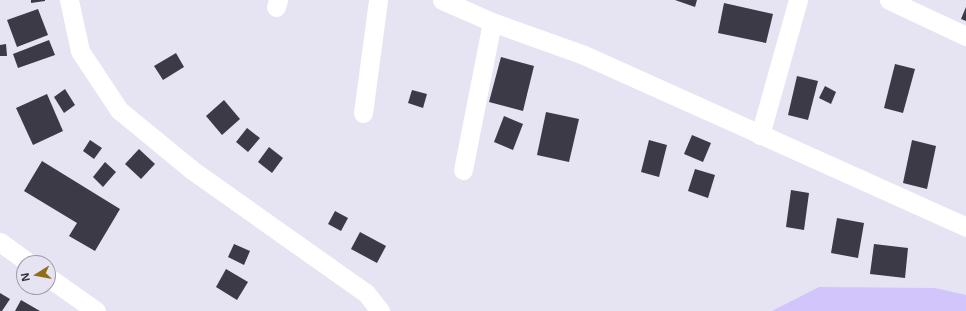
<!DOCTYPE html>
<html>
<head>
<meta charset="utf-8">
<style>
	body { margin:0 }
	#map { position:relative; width:966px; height:311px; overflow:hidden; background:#e6e3f3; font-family:"Noto Sans",sans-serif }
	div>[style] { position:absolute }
	.green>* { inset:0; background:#d1c5fc }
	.building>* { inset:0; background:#3c3a46 }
	.minor>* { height:19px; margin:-9.5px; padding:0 9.5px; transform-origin:9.5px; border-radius:9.5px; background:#fff }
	span { translate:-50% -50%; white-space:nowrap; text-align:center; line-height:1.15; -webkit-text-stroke:4px #e6e3f3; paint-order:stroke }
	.north { position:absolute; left:16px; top:255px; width:40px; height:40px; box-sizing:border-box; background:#e6e3f3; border:1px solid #9f9da9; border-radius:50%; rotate:259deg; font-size:11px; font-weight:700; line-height:16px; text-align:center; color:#35343a }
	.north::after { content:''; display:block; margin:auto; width:14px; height:18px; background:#916e15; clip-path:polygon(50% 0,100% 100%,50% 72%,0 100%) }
</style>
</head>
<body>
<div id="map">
	<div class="green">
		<div style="clip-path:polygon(819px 287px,935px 288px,966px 295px,966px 311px,772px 311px)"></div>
	</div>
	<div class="building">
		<div style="clip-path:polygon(31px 0,45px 0,45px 1px,31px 3px)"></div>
		<div style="clip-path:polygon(675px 0,697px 0,695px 7px)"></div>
		<div style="clip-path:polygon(724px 3px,773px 14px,766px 43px,718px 33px)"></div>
		<div style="clip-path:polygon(966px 7px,966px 21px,961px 19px)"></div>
		<div style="clip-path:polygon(38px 9px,48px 35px,17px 47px,7px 20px)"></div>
		<div style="clip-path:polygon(49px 40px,55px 55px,18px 68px,13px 54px)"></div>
		<div style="clip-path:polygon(6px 44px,7px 56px,0 56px,0 45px)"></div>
		<div style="clip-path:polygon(176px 53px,184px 67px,163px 80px,154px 66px)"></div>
		<div style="clip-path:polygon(501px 57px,534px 66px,523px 111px,489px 102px)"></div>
		<div style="clip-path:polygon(895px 64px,915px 69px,903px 113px,884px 108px)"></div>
		<div style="clip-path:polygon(797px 76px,818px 81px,808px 120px,788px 115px)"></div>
		<div style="clip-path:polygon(825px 86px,836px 92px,831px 104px,819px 98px)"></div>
		<div style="clip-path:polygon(65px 89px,75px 105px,64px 113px,54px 97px)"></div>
		<div style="clip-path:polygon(412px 90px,427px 94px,423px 108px,408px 103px)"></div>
		<div style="clip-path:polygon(47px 94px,63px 131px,33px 145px,16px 108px)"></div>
		<div style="clip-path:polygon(224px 100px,240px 119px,222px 135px,206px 116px)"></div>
		<div style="clip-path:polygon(546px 112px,579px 119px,569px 162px,537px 155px)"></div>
		<div style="clip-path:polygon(504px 116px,523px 124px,513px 150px,494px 142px)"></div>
		<div style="clip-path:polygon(247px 128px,260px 138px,248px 152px,236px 142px)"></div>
		<div style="clip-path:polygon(692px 135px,711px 143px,703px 162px,684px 154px)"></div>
		<div style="clip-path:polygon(90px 140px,102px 148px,94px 159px,83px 151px)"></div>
		<div style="clip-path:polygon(649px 140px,667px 145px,659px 177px,641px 172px)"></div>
		<div style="clip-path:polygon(912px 140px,936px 146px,927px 189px,903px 183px)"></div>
		<div style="clip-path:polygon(269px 147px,283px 158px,272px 173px,258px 162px)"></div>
		<div style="clip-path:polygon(139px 149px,155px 164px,141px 179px,125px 164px)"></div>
		<div style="clip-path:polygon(42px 161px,120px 209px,95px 251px,69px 236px,77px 223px,24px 191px)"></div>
		<div style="clip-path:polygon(105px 162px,116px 172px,103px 187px,93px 177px)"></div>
		<div style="clip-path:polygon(695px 169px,715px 175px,708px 198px,688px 191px)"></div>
		<div style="clip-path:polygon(791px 190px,809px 193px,804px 230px,786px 227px)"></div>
		<div style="clip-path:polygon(335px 211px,348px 218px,341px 231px,328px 224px)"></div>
		<div style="clip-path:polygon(837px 218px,864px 223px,858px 258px,831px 253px)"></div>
		<div style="clip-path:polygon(360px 232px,386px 246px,377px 263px,351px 249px)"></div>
		<div style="clip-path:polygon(234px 244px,250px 251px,244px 265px,228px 257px)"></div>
		<div style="clip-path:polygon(874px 244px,908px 248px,905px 278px,870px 274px)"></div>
		<div style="clip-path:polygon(226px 269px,248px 282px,237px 300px,216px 287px)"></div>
		<div style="clip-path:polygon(0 293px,10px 299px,2px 311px,0 311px)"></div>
		<div style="clip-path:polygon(21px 300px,40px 311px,15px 311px)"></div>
	</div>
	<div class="minor">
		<div style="left:69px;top:0;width:52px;rotate:77.8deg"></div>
		<div style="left:80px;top:51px;width:71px;rotate:56.5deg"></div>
		<div style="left:119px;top:110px;width:94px;rotate:39.4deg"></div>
		<div style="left:192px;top:170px;width:213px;rotate:35.3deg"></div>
		<div style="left:366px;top:293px;width:23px;rotate:52deg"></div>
		<div style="left:442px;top:0;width:55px;rotate:23.7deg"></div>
		<div style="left:492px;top:22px;width:98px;rotate:19.7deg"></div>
		<div style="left:584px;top:55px;width:419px;rotate:24.2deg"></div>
		<div style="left:889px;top:0;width:85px;rotate:25.1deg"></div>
		<div style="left:276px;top:7px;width:7px;rotate:-74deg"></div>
		<div style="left:363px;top:113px;width:114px;rotate:-82.4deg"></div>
		<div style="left:760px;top:135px;width:140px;rotate:-74.3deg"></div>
		<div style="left:463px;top:170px;width:151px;rotate:-78.9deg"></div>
		<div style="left:0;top:242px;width:36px;rotate:36deg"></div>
		<div style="left:48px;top:277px;width:59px;rotate:35.3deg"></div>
	</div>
	<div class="north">N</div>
</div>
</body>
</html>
